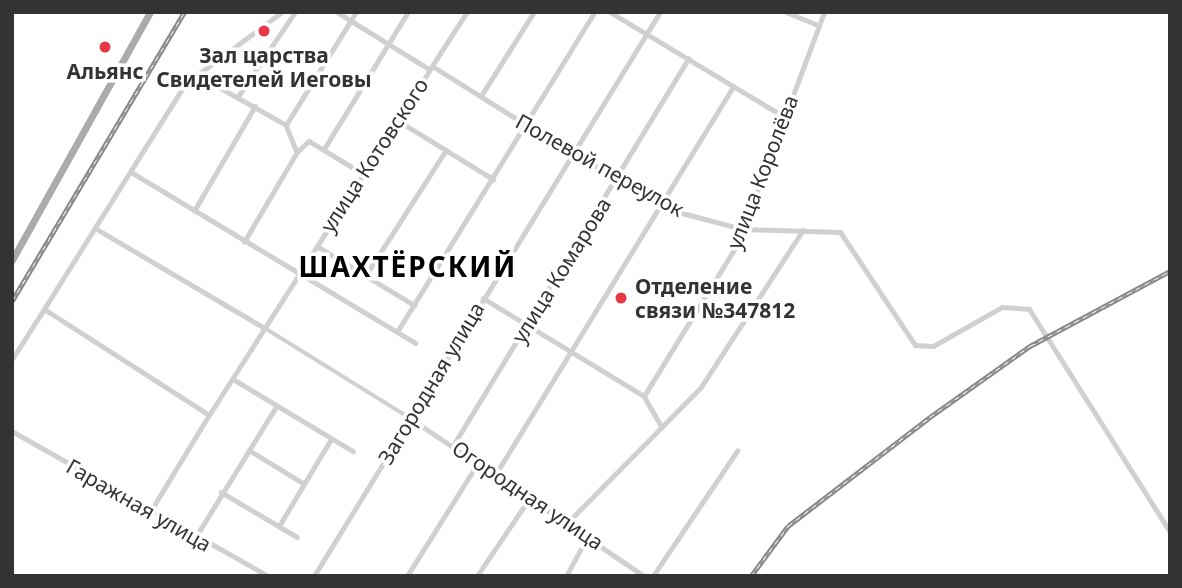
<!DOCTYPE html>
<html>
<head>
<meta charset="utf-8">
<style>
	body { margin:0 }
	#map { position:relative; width:1182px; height:588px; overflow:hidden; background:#fff; font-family:"Noto Sans",sans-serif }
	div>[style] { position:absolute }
	.pedestrian>* { height:3.5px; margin:-1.75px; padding:0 1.75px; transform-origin:1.75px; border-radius:1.75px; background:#d0d0d0 }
	.minor>* { height:4.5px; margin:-2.25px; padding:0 2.25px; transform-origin:2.25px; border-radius:2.25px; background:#d0d0d0 }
	.tertiary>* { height:5px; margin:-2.5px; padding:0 2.5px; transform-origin:2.5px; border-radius:2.5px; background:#d0d0d0 }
	.primary>* { height:7px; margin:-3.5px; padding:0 3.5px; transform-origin:3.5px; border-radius:3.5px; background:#ababab }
	.rail>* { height:4.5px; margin-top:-2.25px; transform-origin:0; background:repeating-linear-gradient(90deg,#fff 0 5px,#888 0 10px); box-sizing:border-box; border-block:2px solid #888 }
	.dots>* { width:19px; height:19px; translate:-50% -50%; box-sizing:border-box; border:4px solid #fff; border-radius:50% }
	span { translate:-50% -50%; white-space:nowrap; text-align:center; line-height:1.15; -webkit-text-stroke:7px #fff; paint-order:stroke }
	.poi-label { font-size:21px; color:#333; font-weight:700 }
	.left { translate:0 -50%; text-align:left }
	.street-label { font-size:21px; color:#333 }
	.district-label { font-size:28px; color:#000; font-weight:700; letter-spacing:2px }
	.frame { position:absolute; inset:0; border:14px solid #333; pointer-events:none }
</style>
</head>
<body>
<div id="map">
	<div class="pedestrian">
		<div style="left:265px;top:328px;width:171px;rotate:31.8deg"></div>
	</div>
	<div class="minor">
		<div style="left:337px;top:12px;width:108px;rotate:31.8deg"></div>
		<div style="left:610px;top:12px;width:202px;rotate:31deg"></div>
		<div style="left:786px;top:12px;width:35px;rotate:22deg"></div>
		<div style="left:432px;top:66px;width:64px;rotate:-57.1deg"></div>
		<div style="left:196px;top:74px;width:103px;rotate:29.5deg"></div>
		<div style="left:286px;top:125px;width:29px;rotate:68deg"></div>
		<div style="left:297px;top:152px;width:16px;rotate:-43deg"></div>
		<div style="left:309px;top:141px;width:62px;rotate:31.1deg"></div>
		<div style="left:239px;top:95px;width:100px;rotate:-56deg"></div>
		<div style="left:481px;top:96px;width:99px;rotate:-57.8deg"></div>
		<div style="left:397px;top:120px;width:113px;rotate:31.6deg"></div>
		<div style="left:286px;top:125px;width:133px;rotate:-58.2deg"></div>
		<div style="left:324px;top:149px;width:161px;rotate:-58.5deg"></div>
		<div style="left:131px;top:172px;width:332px;rotate:31deg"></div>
		<div style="left:194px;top:211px;width:121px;rotate:-59.8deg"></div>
		<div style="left:95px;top:228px;width:197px;rotate:30.5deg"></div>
		<div style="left:244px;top:242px;width:104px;rotate:-59.5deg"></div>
		<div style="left:317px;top:246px;width:114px;rotate:31.3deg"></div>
		<div style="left:366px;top:275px;width:148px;rotate:-57.4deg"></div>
		<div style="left:483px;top:298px;width:188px;rotate:31.3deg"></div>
		<div style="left:644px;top:396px;width:32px;rotate:60deg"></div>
		<div style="left:44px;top:309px;width:266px;rotate:-57.9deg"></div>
		<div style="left:185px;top:84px;width:121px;rotate:-36.6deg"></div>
		<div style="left:397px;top:332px;width:376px;rotate:-58.3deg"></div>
		<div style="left:233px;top:379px;width:140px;rotate:31deg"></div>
		<div style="left:644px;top:396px;width:177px;rotate:-58.4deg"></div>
		<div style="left:737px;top:245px;width:249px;rotate:-69.5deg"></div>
		<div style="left:410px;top:418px;width:282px;rotate:34deg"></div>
		<div style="left:12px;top:431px;width:294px;rotate:29.5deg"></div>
		<div style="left:454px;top:444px;width:451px;rotate:-58.7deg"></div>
		<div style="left:249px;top:450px;width:63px;rotate:31.4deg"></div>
		<div style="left:497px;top:472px;width:452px;rotate:-58.5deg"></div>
		<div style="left:221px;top:492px;width:88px;rotate:30.6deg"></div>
		<div style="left:150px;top:512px;width:114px;rotate:-58.7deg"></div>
		<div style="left:570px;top:520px;width:187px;rotate:-45.4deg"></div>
		<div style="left:701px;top:387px;width:187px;rotate:-57deg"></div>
		<div style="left:279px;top:526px;width:101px;rotate:-59.1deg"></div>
		<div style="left:195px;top:538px;width:154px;rotate:-58.3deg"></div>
		<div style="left:314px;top:576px;width:662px;rotate:-58.47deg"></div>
		<div style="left:407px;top:576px;width:136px;rotate:-57.9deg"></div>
		<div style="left:477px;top:576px;width:97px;rotate:-56deg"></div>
		<div style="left:566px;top:576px;width:48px;rotate:-61.3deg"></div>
		<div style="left:653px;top:576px;width:151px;rotate:-56.1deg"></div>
	</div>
	<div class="tertiary">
		<div style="left:12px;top:359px;width:59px;rotate:-57.4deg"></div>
		<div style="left:44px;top:309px;width:196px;rotate:32.7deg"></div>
		<div style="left:209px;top:415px;width:414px;rotate:-57.4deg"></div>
		<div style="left:432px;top:66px;width:166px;rotate:32deg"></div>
		<div style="left:573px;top:154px;width:124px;rotate:28.4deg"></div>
		<div style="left:682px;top:213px;width:62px;rotate:14.9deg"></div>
		<div style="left:742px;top:229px;width:98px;rotate:1.8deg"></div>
		<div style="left:840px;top:232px;width:136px;rotate:56.4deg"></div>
		<div style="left:915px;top:345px;width:18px;rotate:3deg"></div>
		<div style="left:933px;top:346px;width:79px;rotate:-29.5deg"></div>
		<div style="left:1002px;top:307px;width:27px;rotate:4deg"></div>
		<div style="left:1029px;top:309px;width:264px;rotate:57.7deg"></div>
	</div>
	<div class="primary">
		<div style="left:12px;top:260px;width:284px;rotate:-60.9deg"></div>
	</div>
	<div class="rail">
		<div style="left:12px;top:301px;width:336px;rotate:-59.2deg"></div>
		<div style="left:751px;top:576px;width:62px;rotate:-53.5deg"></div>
		<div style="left:788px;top:526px;width:179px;rotate:-37.5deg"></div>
		<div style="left:930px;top:417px;width:123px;rotate:-35.4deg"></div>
		<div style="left:1030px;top:346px;width:159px;rotate:-28.2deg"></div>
	</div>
	<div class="dots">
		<div style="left:264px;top:31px;background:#e63946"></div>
		<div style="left:105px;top:47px;background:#e63946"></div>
		<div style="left:621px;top:298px;background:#e63946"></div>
	</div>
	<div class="poi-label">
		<span style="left:264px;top:67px">Зал царства<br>Свидетелей Иеговы</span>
		<span style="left:105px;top:71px">Альянс</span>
		<span class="left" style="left:635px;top:298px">Отделение<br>связи №347812</span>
	</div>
	<div class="street-label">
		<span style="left:374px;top:155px;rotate:-57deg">улица Котовского</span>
		<span style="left:600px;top:165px;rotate:29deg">Полевой переулок</span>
		<span style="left:762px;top:172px;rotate:-69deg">улица Королёва</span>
		<span style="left:561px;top:270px;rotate:-58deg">улица Комарова</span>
		<span style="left:431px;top:383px;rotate:-59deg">Загородная улица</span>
		<span style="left:528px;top:495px;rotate:34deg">Огородная улица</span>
		<span style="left:139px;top:505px;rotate:30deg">Гаражная улица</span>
	</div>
	<div class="district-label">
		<span style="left:408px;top:266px">ШАХТЁРСКИЙ</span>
	</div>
	<div class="frame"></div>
</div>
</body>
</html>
